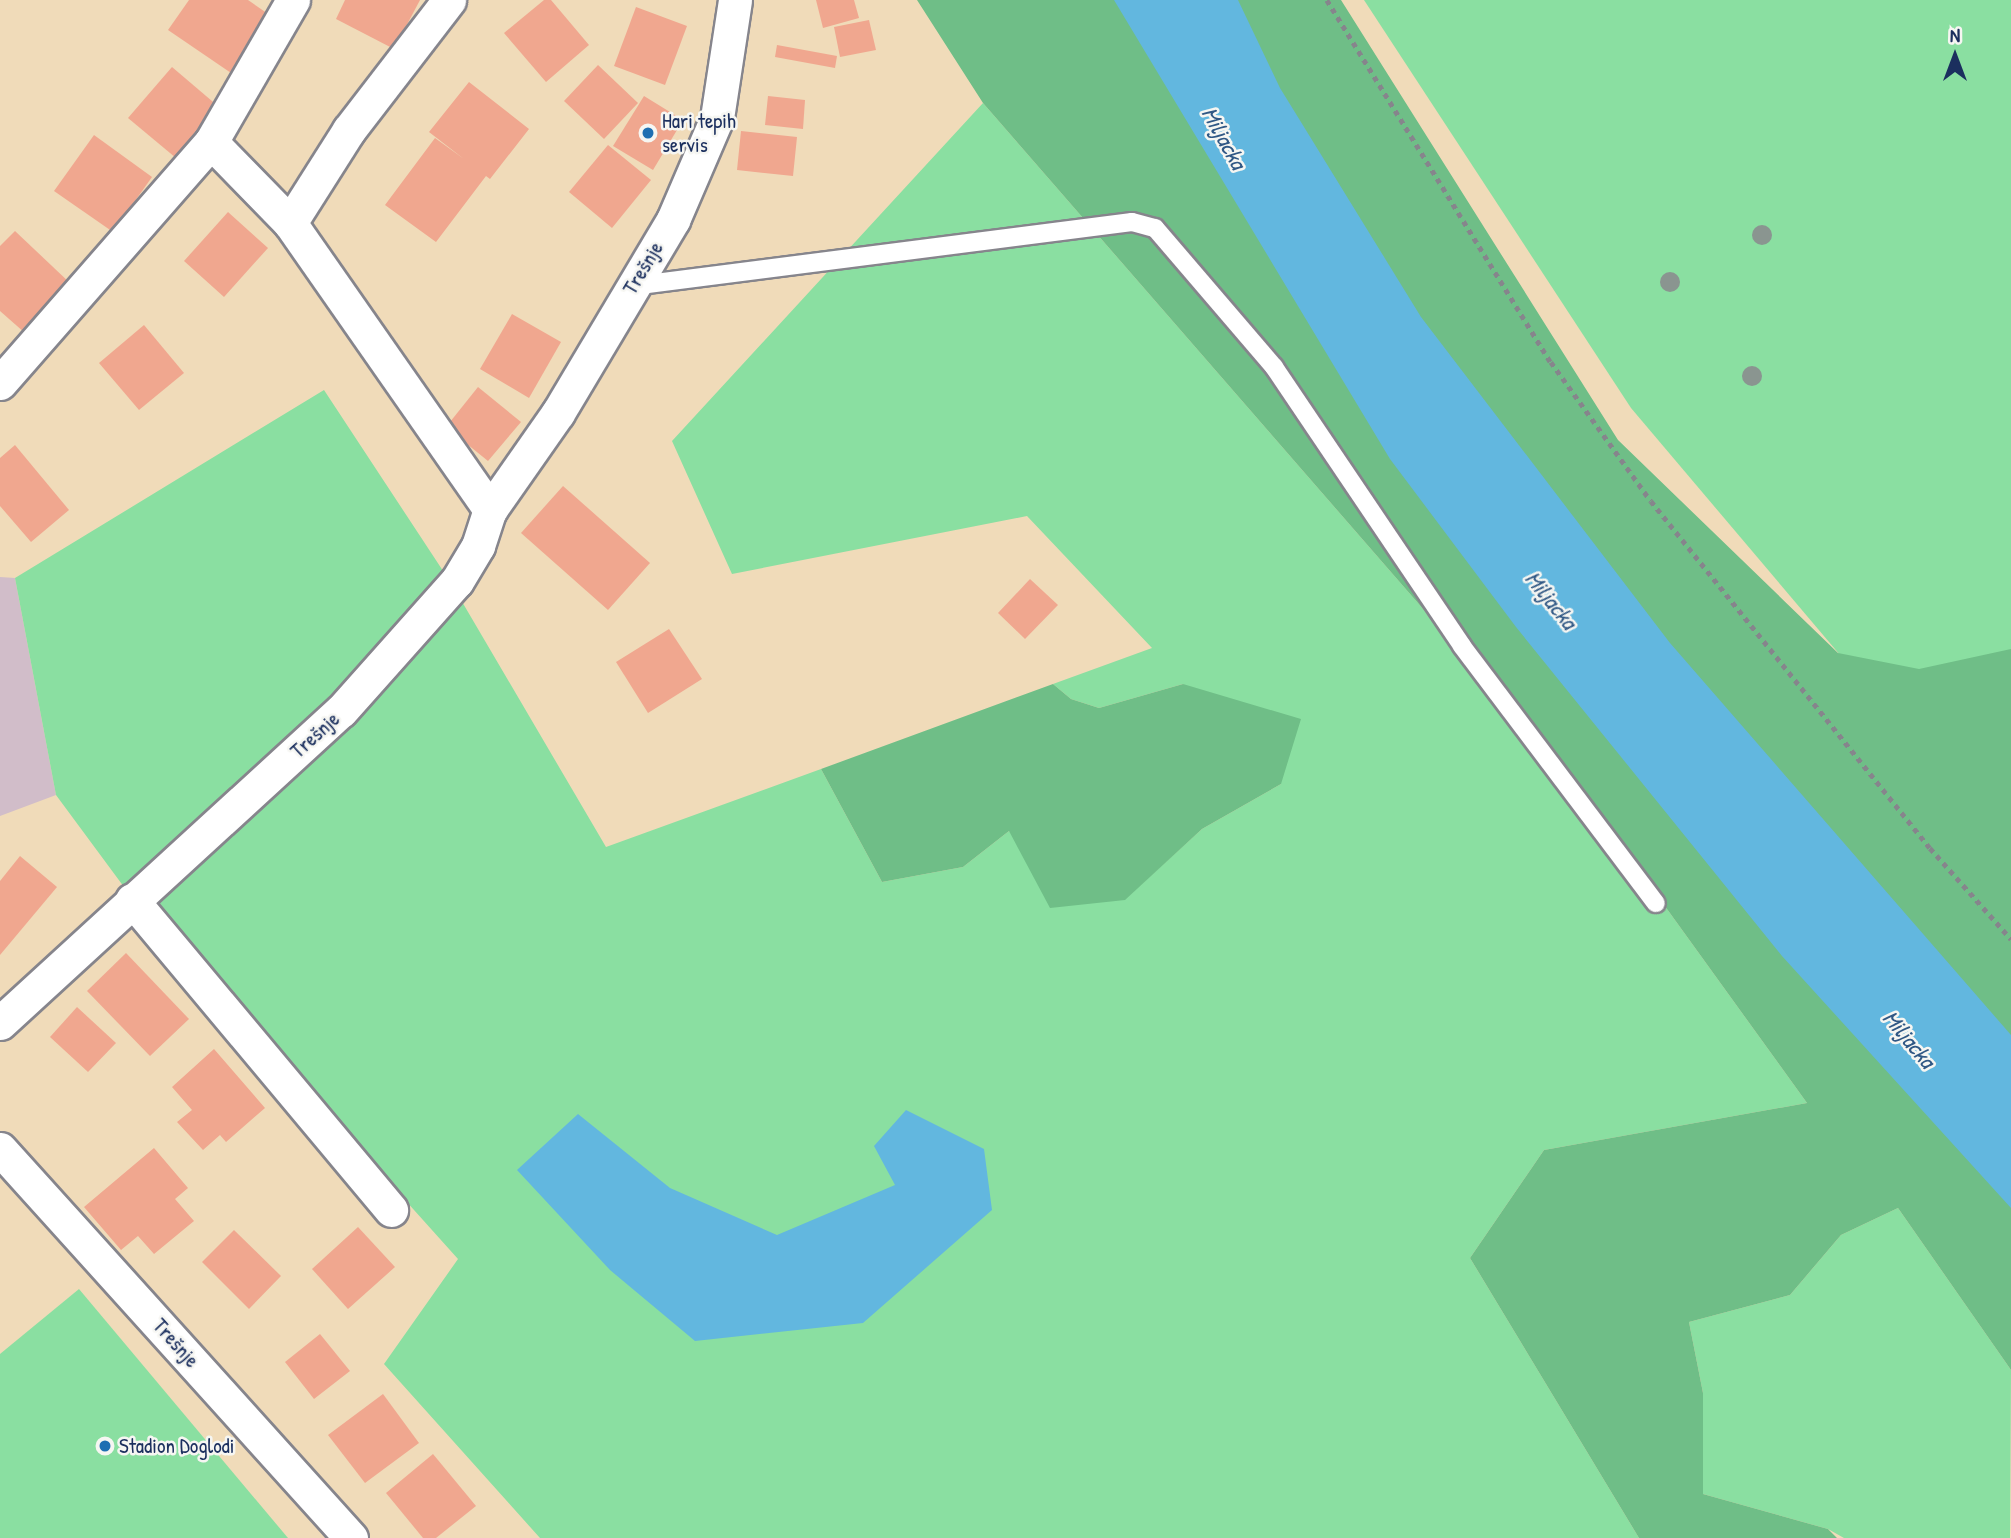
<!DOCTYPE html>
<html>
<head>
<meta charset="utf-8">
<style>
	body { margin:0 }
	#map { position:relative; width:2011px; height:1538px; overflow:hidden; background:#f0dbb9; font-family:"Patrick Hand",sans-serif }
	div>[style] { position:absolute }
	.industrial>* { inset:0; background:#d1bdc9 }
	.green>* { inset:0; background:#8adfa1 }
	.forest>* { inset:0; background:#6fbe87 }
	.water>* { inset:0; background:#62b7df }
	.building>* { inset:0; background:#f0a78f }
	.path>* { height:4.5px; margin-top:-2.25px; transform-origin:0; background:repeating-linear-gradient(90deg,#86858c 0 5px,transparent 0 10px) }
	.roads { filter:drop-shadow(2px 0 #86858c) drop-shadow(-2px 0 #86858c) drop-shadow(0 2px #86858c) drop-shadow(0 -2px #86858c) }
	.service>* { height:18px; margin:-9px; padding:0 9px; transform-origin:9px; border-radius:9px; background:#fff }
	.minor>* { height:33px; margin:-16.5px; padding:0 16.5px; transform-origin:16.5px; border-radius:16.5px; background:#fff }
	.trees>* { width:20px; height:20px; margin:-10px; border-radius:50%; background:#8a9590 }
	.dots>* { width:19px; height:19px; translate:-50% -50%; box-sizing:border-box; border:4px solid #f6f6f2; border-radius:50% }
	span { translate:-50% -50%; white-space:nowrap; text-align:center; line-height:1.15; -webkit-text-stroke:5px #f6f6f2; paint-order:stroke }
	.poi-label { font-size:21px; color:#1b2f5e }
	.left { translate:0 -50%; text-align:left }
	.street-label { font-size:21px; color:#1b2f5e }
	.water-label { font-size:23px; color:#305885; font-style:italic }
	.north { position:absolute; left:1920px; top:21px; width:70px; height:70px; -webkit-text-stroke:5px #f6f6f2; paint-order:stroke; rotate:0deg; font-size:19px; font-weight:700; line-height:28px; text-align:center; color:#1b2f5e }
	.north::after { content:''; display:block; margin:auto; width:24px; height:32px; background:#1b2f5e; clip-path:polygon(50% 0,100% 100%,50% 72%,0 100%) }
</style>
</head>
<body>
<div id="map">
	<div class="industrial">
		<div style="clip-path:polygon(0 577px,15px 578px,56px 795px,0 816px)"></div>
	</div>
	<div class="green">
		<div style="clip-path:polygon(1364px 0,2011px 0,2011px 857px,1631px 408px)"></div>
		<div style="clip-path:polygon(983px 103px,1584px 794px,1807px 1103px,1544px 1150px,1470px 1258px,1639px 1538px,540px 1538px,384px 1364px,458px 1259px,124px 887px,56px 795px,15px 578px,324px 390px,451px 583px,606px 847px,821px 769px,882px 882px,963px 867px,1009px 831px,1125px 899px,1202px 829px,1281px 784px,1183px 684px,1099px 708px,1071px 699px,1053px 684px,1152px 648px,1027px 516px,732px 574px,672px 441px)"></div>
		<div style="clip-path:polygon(1898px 1208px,2011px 1370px,2010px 1538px,1844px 1538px,1828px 1529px,1703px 1494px,1703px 1393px,1689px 1322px,1790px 1295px,1841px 1235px)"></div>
		<div style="clip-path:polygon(79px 1289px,288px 1538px,0 1538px,0 1354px)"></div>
	</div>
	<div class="forest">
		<div style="clip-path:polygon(917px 0,1341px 0,1618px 440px,1838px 653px,1919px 669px,2011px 649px,2011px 1370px,1898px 1208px,1841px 1235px,1790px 1295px,1689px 1322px,1703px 1393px,1703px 1494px,1828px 1529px,1837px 1538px,1639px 1538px,1470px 1258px,1544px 1150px,1807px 1103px,1584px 794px,983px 103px)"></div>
		<div style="clip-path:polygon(1053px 684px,1071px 699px,1099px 708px,1183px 684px,1301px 719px,1281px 784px,1202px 829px,1125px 900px,1050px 908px,1009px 831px,963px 867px,882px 882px,821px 769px)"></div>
	</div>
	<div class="water">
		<div style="clip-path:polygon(1114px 0,1238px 0,1280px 88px,1421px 317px,1670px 643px,2011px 1035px,2011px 1208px,1782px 956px,1516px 627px,1390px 459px)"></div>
		<div style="clip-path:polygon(906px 1110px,984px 1149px,992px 1210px,863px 1323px,695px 1341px,610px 1270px,517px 1170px,578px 1114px,670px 1188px,777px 1235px,895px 1185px,874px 1146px)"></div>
	</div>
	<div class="building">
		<div style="clip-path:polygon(189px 0,248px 0,274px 18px,234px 75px,168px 30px)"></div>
		<div style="clip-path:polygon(345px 0,420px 0,394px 49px,336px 19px)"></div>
		<div style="clip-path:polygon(544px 0,551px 0,589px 45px,546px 82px,504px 33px)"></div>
		<div style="clip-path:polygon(816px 0,854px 0,859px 18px,823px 28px)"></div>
		<div style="clip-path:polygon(636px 7px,687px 26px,665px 85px,614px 66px)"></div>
		<div style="clip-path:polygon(869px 20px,876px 50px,840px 57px,834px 27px)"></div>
		<div style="clip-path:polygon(777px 45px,837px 56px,835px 68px,775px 57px)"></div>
		<div style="clip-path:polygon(598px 65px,638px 103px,604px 139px,564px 101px)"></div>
		<div style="clip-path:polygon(172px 67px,219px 107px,176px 158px,128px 118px)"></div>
		<div style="clip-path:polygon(469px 82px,529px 129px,490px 179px,486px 176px,436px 242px,385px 205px,435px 138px,464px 159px,429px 132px)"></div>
		<div style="clip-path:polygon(644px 96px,683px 120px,653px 170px,613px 146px)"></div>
		<div style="clip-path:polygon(768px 96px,805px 100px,803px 129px,765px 125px)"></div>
		<div style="clip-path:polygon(741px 131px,797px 137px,793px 176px,737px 170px)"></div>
		<div style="clip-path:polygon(94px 135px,152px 177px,113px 232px,54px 191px)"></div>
		<div style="clip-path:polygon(608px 145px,651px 180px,612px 228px,569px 192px)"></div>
		<div style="clip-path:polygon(228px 212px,268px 248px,224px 297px,184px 261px)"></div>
		<div style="clip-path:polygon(15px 231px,71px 284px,25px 333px,0 311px,0 246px)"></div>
		<div style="clip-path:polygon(512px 314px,561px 342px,529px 398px,480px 369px)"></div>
		<div style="clip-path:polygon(144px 325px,184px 373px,139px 410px,99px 363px)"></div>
		<div style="clip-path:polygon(478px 387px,521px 422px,488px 461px,446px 427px)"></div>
		<div style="clip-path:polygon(15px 445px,69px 510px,31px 542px,0 506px,0 458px)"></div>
		<div style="clip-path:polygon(563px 486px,650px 563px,608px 610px,521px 533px)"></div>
		<div style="clip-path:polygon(1030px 579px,1058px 605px,1025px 639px,998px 613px)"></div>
		<div style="clip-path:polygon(669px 629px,702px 679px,648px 713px,616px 662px)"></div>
		<div style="clip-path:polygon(20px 856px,57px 887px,0 955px,0 881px)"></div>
		<div style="clip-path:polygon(126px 953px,189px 1019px,150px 1056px,87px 991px)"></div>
		<div style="clip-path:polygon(77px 1007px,116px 1043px,88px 1072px,50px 1037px)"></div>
		<div style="clip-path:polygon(214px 1049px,265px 1108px,226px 1142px,220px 1135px,203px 1150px,177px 1122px,192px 1110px,172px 1087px)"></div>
		<div style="clip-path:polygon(154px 1148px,188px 1188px,175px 1199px,194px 1221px,154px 1254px,138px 1236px,121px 1250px,84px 1207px)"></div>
		<div style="clip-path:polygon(358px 1227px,395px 1267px,348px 1309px,312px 1269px)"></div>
		<div style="clip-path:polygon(234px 1230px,281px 1276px,249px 1309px,202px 1262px)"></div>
		<div style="clip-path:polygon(320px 1334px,350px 1371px,314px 1399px,285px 1362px)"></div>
		<div style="clip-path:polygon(383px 1394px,419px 1443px,365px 1483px,328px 1435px)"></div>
		<div style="clip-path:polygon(433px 1454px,476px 1506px,436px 1538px,423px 1538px,386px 1493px)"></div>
	</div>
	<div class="path">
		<div style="left:1327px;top:0;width:426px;rotate:58.3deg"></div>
		<div style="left:1551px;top:362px;width:171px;rotate:54.3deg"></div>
		<div style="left:1651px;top:501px;width:445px;rotate:51.2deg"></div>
		<div style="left:1930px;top:848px;width:122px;rotate:48.3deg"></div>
	</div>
	<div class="roads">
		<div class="service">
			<div style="left:632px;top:286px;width:504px;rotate:-7.29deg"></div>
			<div style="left:1132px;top:222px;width:24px;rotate:15deg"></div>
			<div style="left:1155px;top:228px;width:183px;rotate:49.4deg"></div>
			<div style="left:1274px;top:367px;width:336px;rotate:56deg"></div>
			<div style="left:1462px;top:646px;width:322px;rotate:53deg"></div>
		</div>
		<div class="minor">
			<div style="left:211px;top:142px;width:164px;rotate:-60deg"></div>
			<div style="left:290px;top:223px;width:110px;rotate:-57.6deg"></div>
			<div style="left:349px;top:130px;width:164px;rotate:-52.4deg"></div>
			<div style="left:0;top:383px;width:320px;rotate:-48.8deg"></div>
			<div style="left:211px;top:142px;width:113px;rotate:45.7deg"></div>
			<div style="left:290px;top:223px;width:350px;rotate:55.1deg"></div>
			<div style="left:132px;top:900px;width:404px;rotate:50.1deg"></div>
			<div style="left:0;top:1023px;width:462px;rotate:-42.5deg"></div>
			<div style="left:341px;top:711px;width:174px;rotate:-48.3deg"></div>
			<div style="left:457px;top:581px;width:41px;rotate:-59deg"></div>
			<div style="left:478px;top:546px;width:38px;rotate:-72deg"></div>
			<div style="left:490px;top:510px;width:118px;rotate:-55deg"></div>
			<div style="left:558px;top:413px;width:225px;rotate:-59.2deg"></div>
			<div style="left:673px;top:220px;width:111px;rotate:-66.7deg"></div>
			<div style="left:717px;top:118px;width:119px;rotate:-81.3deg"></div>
			<div style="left:0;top:1149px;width:524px;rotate:47.94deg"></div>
		</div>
	</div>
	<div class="trees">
		<div style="left:1762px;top:235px"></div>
		<div style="left:1670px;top:282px"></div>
		<div style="left:1752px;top:376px"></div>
	</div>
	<div class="dots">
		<div style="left:648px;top:133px;background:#1f6fb2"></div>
		<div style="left:105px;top:1446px;background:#1f6fb2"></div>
	</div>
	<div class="poi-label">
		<span class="left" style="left:662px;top:133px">Hari tepih<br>servis</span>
		<span class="left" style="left:119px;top:1446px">Stadion Doglodi</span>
	</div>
	<div class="street-label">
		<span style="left:643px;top:268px;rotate:-59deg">Trešnje</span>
		<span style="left:315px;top:735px;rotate:-42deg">Trešnje</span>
		<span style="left:176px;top:1343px;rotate:48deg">Trešnje</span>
	</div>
	<div class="water-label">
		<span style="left:1224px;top:138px;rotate:61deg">Miljacka</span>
		<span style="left:1551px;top:600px;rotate:51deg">Miljacka</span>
		<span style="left:1909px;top:1039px;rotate:50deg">Miljacka</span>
	</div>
	<div class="north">N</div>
</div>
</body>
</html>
